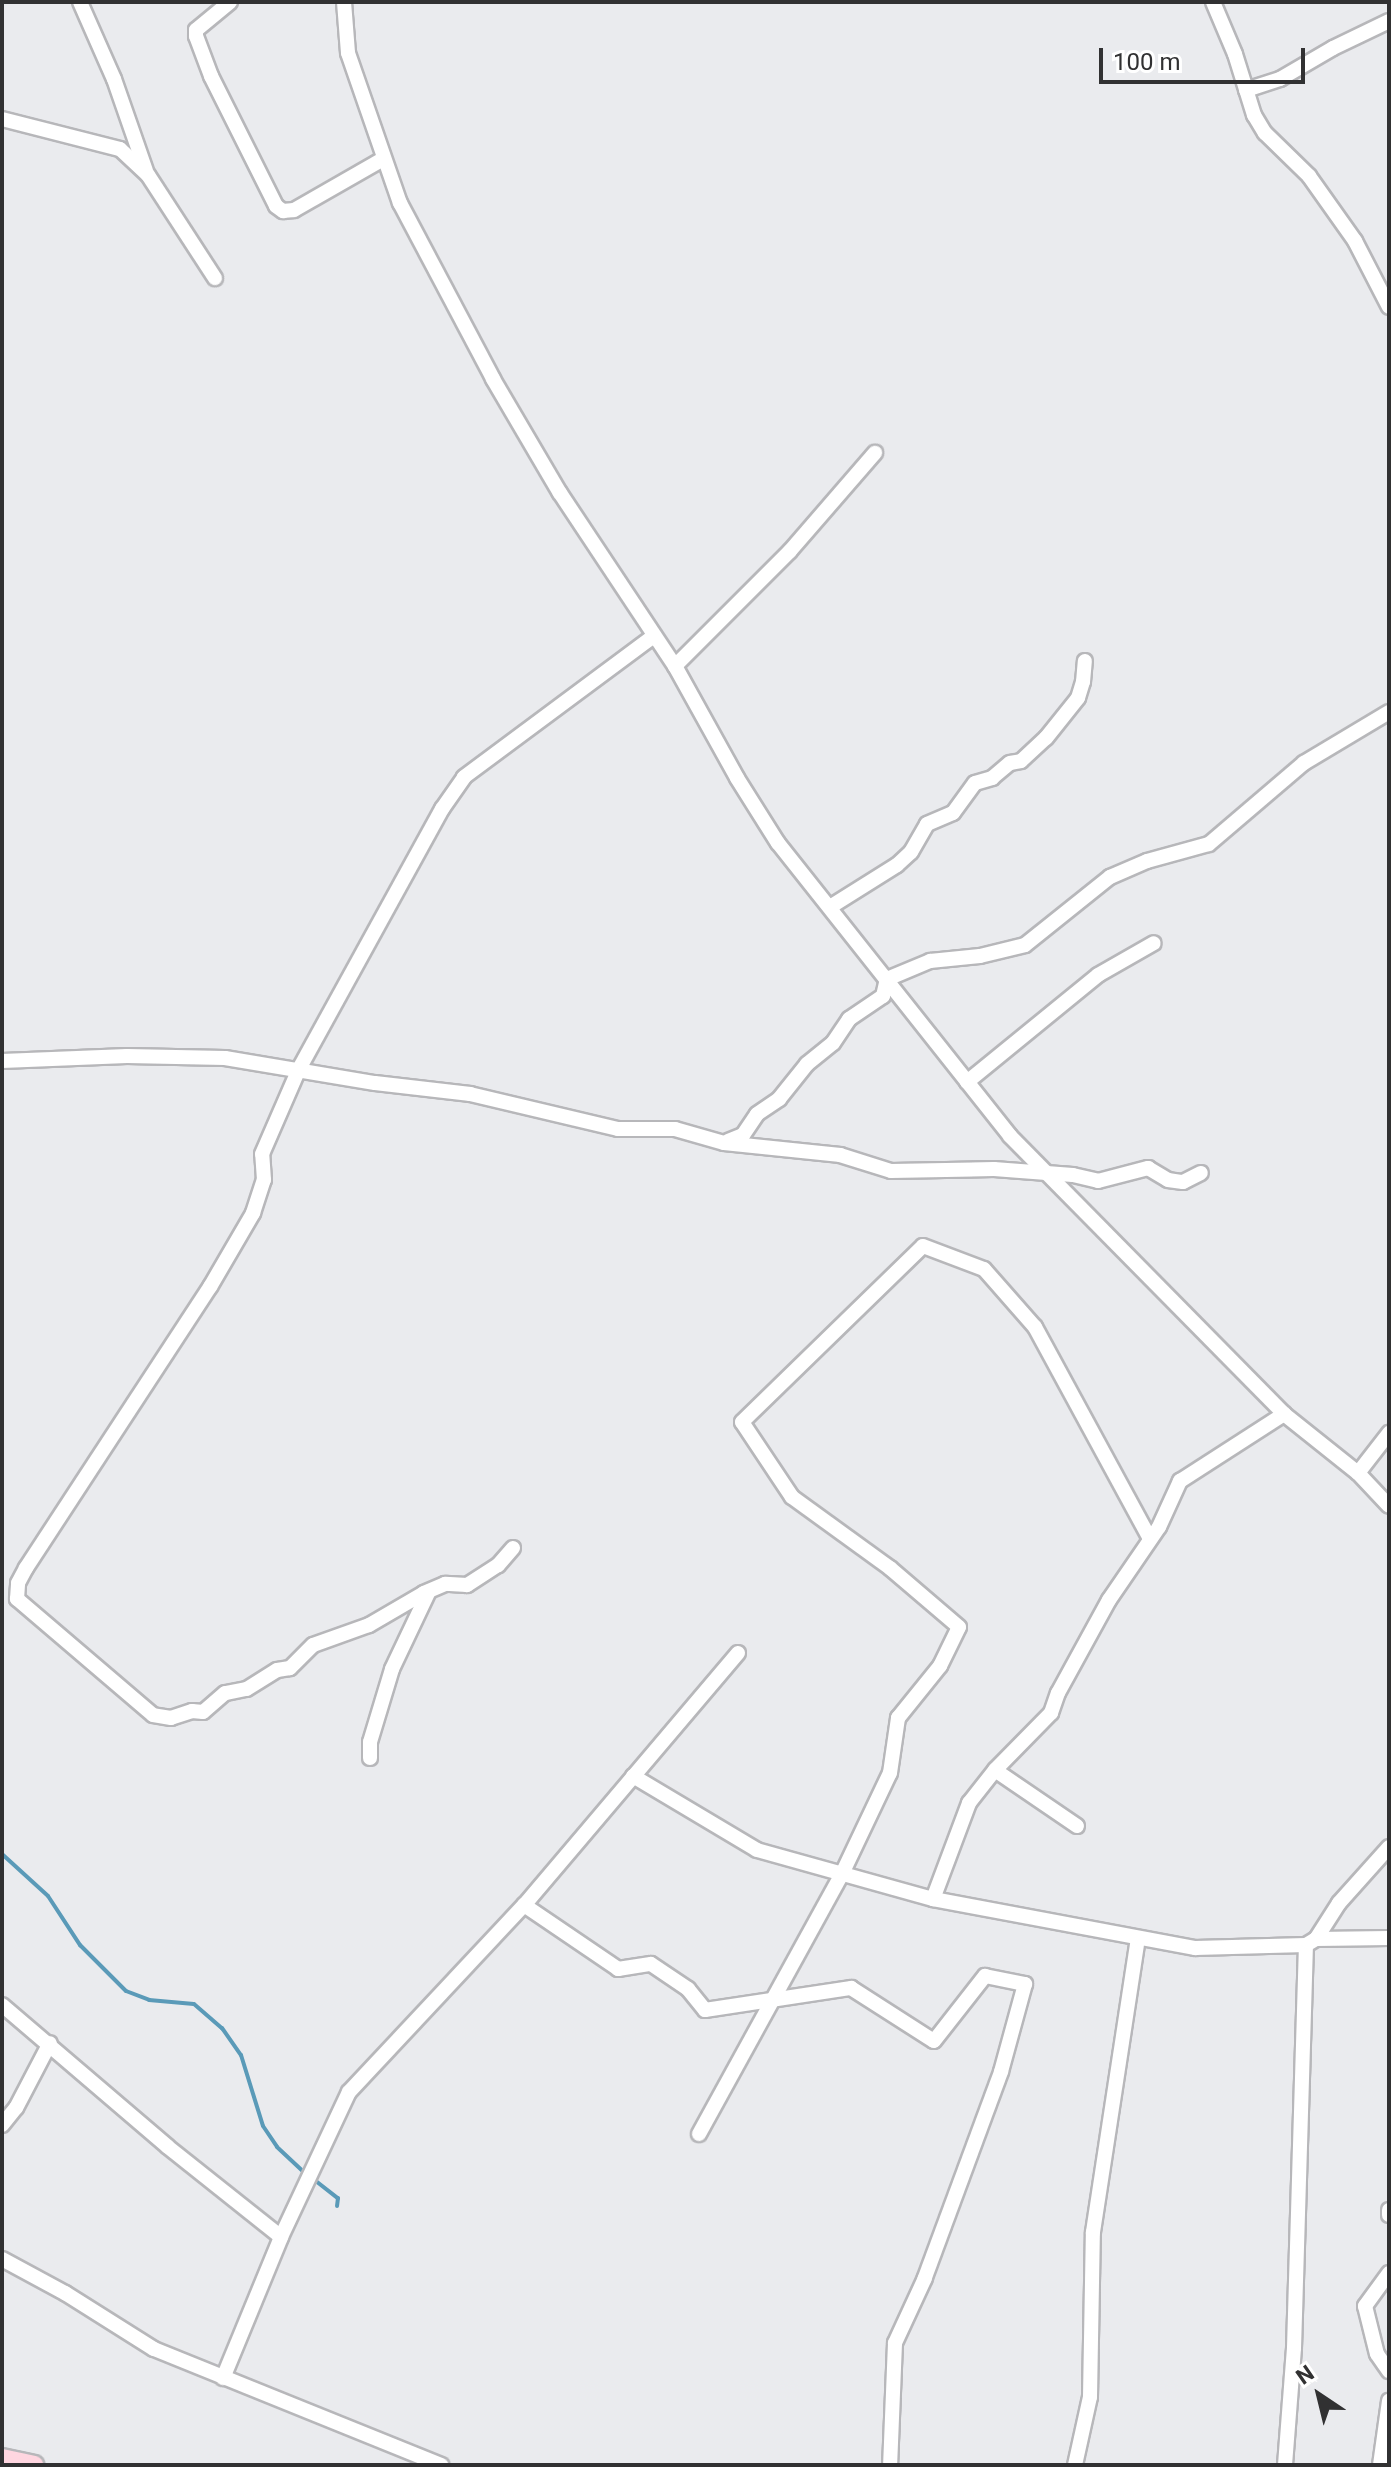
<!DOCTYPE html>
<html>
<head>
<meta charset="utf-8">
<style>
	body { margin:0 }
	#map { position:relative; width:1391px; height:2467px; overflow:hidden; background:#eaebee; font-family:Roboto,sans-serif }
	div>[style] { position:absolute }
	.stream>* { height:4px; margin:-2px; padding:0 2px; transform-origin:2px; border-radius:2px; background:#5a9ab8 }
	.roads { filter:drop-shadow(2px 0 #b7b7ba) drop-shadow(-2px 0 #b7b7ba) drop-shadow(0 2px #b7b7ba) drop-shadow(0 -2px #b7b7ba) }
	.minor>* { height:14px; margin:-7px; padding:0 7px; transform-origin:7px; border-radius:7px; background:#fff }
	.major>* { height:18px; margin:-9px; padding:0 9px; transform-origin:9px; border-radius:9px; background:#ffd6e0 }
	span { translate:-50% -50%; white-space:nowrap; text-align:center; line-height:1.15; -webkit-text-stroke:8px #fff; paint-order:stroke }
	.frame { position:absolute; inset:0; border:4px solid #313132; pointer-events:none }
	.north { position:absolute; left:1279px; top:2355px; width:80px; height:80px; -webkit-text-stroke:6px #fff; paint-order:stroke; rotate:325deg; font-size:22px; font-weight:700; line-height:32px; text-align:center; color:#313132 }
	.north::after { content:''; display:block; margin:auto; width:28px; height:36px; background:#313132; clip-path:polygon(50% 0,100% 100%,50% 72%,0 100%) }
	.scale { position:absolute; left:1099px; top:48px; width:206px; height:36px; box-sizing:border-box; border:4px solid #313132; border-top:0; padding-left:10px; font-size:24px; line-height:28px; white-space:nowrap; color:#313132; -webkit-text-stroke:6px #fff; paint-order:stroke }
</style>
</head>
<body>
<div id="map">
	<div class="stream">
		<div style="left:2px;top:1854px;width:62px;rotate:42.4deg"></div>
		<div style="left:48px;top:1896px;width:59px;rotate:56.9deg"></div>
		<div style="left:80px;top:1945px;width:65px;rotate:45deg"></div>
		<div style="left:126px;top:1991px;width:25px;rotate:21deg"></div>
		<div style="left:149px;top:2000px;width:45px;rotate:5.1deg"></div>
		<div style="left:194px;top:2004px;width:37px;rotate:41deg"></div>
		<div style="left:222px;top:2028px;width:33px;rotate:55deg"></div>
		<div style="left:241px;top:2055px;width:74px;rotate:72.8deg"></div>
		<div style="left:263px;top:2126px;width:25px;rotate:56deg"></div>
		<div style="left:277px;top:2147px;width:38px;rotate:43deg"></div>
		<div style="left:312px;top:2178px;width:33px;rotate:38deg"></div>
		<div style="left:338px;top:2198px;width:8px;rotate:97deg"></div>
	</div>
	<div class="roads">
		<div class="minor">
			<div style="left:80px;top:2px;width:84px;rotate:66.2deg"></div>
			<div style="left:114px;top:79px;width:97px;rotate:70.8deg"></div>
			<div style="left:230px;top:2px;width:44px;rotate:140.5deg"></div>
			<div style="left:196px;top:30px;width:6px;rotate:90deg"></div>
			<div style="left:196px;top:36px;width:43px;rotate:69.4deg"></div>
			<div style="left:211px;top:76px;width:145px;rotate:63.4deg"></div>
			<div style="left:276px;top:206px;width:9px;rotate:36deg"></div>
			<div style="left:283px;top:211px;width:11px;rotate:-5deg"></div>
			<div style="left:294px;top:210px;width:103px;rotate:-29.8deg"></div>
			<div style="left:344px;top:2px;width:51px;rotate:85.5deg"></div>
			<div style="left:348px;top:53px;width:159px;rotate:70.9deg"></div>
			<div style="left:400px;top:203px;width:199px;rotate:62.1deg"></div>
			<div style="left:493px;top:379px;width:132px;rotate:59.6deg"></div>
			<div style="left:560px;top:493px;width:208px;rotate:56.4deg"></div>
			<div style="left:675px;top:666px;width:128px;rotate:61deg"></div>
			<div style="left:737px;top:778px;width:77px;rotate:57.8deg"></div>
			<div style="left:778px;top:843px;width:374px;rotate:51.6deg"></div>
			<div style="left:1010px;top:1136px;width:390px;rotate:45.4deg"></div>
			<div style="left:1284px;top:1414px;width:95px;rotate:38.6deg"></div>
			<div style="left:1358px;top:1473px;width:45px;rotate:46.8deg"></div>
			<div style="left:1213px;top:2px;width:56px;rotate:67.1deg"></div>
			<div style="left:1235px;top:54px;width:64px;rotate:72.7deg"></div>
			<div style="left:1254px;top:115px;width:21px;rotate:59deg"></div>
			<div style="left:1265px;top:133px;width:62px;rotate:44.3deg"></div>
			<div style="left:1309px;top:176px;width:80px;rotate:54.7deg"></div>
			<div style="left:1355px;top:241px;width:74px;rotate:62.7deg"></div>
			<div style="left:1246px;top:90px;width:36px;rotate:-18deg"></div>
			<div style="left:1280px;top:79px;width:61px;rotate:-30.3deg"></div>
			<div style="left:1333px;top:48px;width:62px;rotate:-25.7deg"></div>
			<div style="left:2px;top:119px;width:122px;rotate:14.3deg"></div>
			<div style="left:120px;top:149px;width:38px;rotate:43deg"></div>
			<div style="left:148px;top:175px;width:123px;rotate:57deg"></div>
			<div style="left:675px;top:666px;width:163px;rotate:-45deg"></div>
			<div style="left:790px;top:551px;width:130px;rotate:-49.1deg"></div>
			<div style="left:830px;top:907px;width:79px;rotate:-32.1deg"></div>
			<div style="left:897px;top:865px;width:19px;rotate:-43deg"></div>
			<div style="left:911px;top:852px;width:32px;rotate:-60deg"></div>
			<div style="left:927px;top:824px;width:28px;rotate:-23deg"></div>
			<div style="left:953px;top:813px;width:37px;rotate:-54deg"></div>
			<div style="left:975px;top:783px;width:18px;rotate:-16deg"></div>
			<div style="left:992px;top:778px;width:23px;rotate:-40deg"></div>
			<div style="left:1010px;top:763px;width:11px;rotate:-10deg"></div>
			<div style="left:1021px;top:761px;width:34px;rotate:-43deg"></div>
			<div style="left:1046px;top:738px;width:51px;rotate:-51.3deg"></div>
			<div style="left:1078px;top:698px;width:17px;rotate:-73deg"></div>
			<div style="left:1083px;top:682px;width:21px;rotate:-85deg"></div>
			<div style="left:2px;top:1061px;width:125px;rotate:-2.3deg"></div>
			<div style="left:127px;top:1056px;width:98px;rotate:1.2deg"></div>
			<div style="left:225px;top:1058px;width:152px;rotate:9.5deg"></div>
			<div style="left:375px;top:1083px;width:96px;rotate:6.6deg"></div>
			<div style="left:470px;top:1094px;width:152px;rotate:13.3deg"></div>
			<div style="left:618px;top:1129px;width:57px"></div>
			<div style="left:675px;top:1129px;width:51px;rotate:15.9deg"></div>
			<div style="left:724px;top:1143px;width:117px;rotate:5.9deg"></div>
			<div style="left:840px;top:1155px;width:53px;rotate:17.4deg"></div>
			<div style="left:891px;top:1171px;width:103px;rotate:-1.1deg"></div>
			<div style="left:994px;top:1169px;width:79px;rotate:4.3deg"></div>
			<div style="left:1073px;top:1175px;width:26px;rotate:13deg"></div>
			<div style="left:1098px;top:1181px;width:52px;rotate:-14.6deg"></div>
			<div style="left:1148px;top:1168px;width:23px;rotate:31deg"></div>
			<div style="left:1168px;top:1180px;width:15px;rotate:8deg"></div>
			<div style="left:1183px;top:1182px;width:20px;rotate:-27deg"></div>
			<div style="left:967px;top:1082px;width:169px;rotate:-39.2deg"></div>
			<div style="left:1098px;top:975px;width:64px;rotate:-29.7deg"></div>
			<div style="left:728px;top:1141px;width:16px;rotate:-22deg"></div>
			<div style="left:743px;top:1135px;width:25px;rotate:-56deg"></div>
			<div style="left:757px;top:1114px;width:27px;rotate:-34deg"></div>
			<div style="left:779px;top:1099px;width:45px;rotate:-51.3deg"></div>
			<div style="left:807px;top:1064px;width:33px;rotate:-39deg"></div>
			<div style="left:833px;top:1043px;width:29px;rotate:-56deg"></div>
			<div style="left:849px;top:1019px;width:41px;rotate:-34.1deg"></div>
			<div style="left:883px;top:996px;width:17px;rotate:-77deg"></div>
			<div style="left:887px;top:979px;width:47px;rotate:-22.7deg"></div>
			<div style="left:930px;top:961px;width:50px;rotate:-5.7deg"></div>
			<div style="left:980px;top:956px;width:46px;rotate:-13.7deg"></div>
			<div style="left:1025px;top:945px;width:109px;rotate:-38.7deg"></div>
			<div style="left:1110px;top:877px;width:40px;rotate:-23.4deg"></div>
			<div style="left:1147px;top:861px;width:64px;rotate:-15.3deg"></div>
			<div style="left:1209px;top:844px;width:125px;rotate:-40.5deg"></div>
			<div style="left:1304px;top:763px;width:99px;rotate:-31deg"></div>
			<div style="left:1358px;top:1473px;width:51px;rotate:-52.2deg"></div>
			<div style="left:513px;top:1548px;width:23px;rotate:131deg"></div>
			<div style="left:498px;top:1565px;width:37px;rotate:147deg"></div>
			<div style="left:467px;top:1585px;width:22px;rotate:-177deg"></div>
			<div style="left:445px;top:1584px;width:23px;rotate:157deg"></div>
			<div style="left:424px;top:1593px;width:64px;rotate:149.8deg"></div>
			<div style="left:369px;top:1625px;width:59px;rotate:160.3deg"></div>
			<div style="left:313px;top:1645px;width:33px;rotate:135deg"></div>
			<div style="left:290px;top:1668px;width:13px;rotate:171deg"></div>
			<div style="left:277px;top:1670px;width:36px;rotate:148deg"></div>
			<div style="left:246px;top:1689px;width:21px;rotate:169deg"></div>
			<div style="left:225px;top:1693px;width:29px;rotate:139deg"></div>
			<div style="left:203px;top:1712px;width:11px;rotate:-175deg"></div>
			<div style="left:192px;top:1711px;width:22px;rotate:162deg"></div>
			<div style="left:171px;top:1718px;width:18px;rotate:-171deg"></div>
			<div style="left:153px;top:1715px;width:179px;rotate:-139.5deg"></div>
			<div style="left:17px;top:1599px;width:16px;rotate:-86deg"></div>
			<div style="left:18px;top:1583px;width:17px;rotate:-62deg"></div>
			<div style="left:26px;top:1568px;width:336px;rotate:-56.8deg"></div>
			<div style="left:210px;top:1287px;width:86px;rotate:-59.8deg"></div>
			<div style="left:253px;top:1213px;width:35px;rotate:-72deg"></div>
			<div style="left:264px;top:1180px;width:26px;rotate:-94deg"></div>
			<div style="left:262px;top:1154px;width:93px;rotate:-66.5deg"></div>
			<div style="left:299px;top:1069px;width:297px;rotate:-61.2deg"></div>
			<div style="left:442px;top:809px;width:39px;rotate:-55deg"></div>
			<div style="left:464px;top:777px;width:237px;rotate:-36.6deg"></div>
			<div style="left:738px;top:1653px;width:331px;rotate:130.3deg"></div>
			<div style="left:524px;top:1905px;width:114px;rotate:34.2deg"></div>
			<div style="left:618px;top:1969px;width:33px;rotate:-9deg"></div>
			<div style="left:651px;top:1964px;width:45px;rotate:34deg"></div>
			<div style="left:688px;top:1989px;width:27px;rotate:51deg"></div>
			<div style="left:705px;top:2010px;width:148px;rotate:-8.6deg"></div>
			<div style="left:851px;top:1988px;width:98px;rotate:32.6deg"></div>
			<div style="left:934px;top:2041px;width:83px;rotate:-51.9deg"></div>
			<div style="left:985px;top:1976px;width:41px;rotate:11.3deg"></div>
			<div style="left:1025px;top:1984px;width:91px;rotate:105.3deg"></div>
			<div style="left:1001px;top:2072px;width:220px;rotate:110.3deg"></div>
			<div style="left:925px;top:2278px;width:72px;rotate:114.8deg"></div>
			<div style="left:895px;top:2343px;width:122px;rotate:92.3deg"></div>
			<div style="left:370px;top:1758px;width:16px;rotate:-90deg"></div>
			<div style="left:370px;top:1742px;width:76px;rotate:-73.2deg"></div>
			<div style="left:392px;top:1669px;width:86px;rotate:-64.6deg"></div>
			<div style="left:633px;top:1776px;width:144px;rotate:30.8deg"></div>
			<div style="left:757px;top:1850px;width:183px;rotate:15.6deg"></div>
			<div style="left:933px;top:1899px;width:267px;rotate:10.6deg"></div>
			<div style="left:1195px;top:1948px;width:111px;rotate:-1.5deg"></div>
			<div style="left:1306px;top:1945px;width:12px;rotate:-31deg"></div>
			<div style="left:1316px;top:1939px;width:43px;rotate:-57.4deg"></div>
			<div style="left:1339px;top:1903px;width:75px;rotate:-48.2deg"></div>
			<div style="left:1077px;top:1826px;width:99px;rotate:-145.7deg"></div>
			<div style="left:995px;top:1770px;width:80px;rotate:-45.5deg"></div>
			<div style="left:1051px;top:1713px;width:21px;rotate:-71deg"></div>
			<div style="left:1058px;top:1693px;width:106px;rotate:-61.3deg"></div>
			<div style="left:1109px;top:1600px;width:88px;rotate:-55.6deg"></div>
			<div style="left:1159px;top:1527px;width:51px;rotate:-65.5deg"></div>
			<div style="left:1180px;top:1481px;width:124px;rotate:-32.8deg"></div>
			<div style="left:933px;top:1899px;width:103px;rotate:-69.4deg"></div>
			<div style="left:969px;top:1803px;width:42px;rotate:-51.8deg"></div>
			<div style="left:1316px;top:1939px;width:73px;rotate:-0.8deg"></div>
			<div style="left:2px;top:2005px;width:218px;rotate:40.5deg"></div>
			<div style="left:168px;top:2147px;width:144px;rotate:38.5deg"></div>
			<div style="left:2px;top:2125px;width:22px;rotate:-51deg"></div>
			<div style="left:16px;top:2108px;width:73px;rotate:-62.4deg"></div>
			<div style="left:699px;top:2134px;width:294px;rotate:-61.2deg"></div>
			<div style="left:841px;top:1876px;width:114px;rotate:-64.6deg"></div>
			<div style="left:890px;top:1773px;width:56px;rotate:-81.7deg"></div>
			<div style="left:898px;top:1718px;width:67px;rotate:-51.1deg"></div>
			<div style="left:940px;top:1666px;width:43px;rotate:-64deg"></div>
			<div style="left:959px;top:1627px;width:91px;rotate:-139.5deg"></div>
			<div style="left:890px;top:1568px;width:121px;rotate:-144.1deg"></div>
			<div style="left:792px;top:1497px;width:90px;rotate:-123.7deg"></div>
			<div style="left:742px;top:1422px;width:252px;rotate:-44.2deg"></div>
			<div style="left:923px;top:1246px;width:65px;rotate:20.7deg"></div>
			<div style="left:984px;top:1269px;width:77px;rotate:48.7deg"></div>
			<div style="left:1035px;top:1327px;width:241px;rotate:61.5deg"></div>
			<div style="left:1389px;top:2210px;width:5px;rotate:90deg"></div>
			<div style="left:2px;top:2259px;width:72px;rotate:28.4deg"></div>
			<div style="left:65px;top:2293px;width:105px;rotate:32.2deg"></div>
			<div style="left:154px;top:2349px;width:310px;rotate:22deg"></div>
			<div style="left:1389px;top:2273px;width:41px;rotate:126deg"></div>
			<div style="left:1365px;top:2306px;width:49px;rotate:76deg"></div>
			<div style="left:1377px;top:2354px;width:21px;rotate:55deg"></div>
			<div style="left:223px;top:2378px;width:152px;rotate:-67.6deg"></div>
			<div style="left:281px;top:2237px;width:160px;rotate:-64.9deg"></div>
			<div style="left:349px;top:2092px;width:256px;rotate:-46.9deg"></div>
			<div style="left:1075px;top:2465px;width:70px;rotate:-77.6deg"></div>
			<div style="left:1090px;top:2397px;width:165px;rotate:-89deg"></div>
			<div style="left:1093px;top:2232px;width:296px;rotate:-81.3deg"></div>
			<div style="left:1285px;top:2465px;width:117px;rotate:-85.6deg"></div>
			<div style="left:1294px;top:2348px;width:403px;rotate:-88.3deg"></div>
			<div style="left:1380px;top:2465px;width:65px;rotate:-82deg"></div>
		</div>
		<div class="major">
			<div style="left:2px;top:2458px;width:33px;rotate:12deg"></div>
		</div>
	</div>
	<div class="frame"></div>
	<div class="north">N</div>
	<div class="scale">100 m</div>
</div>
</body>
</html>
